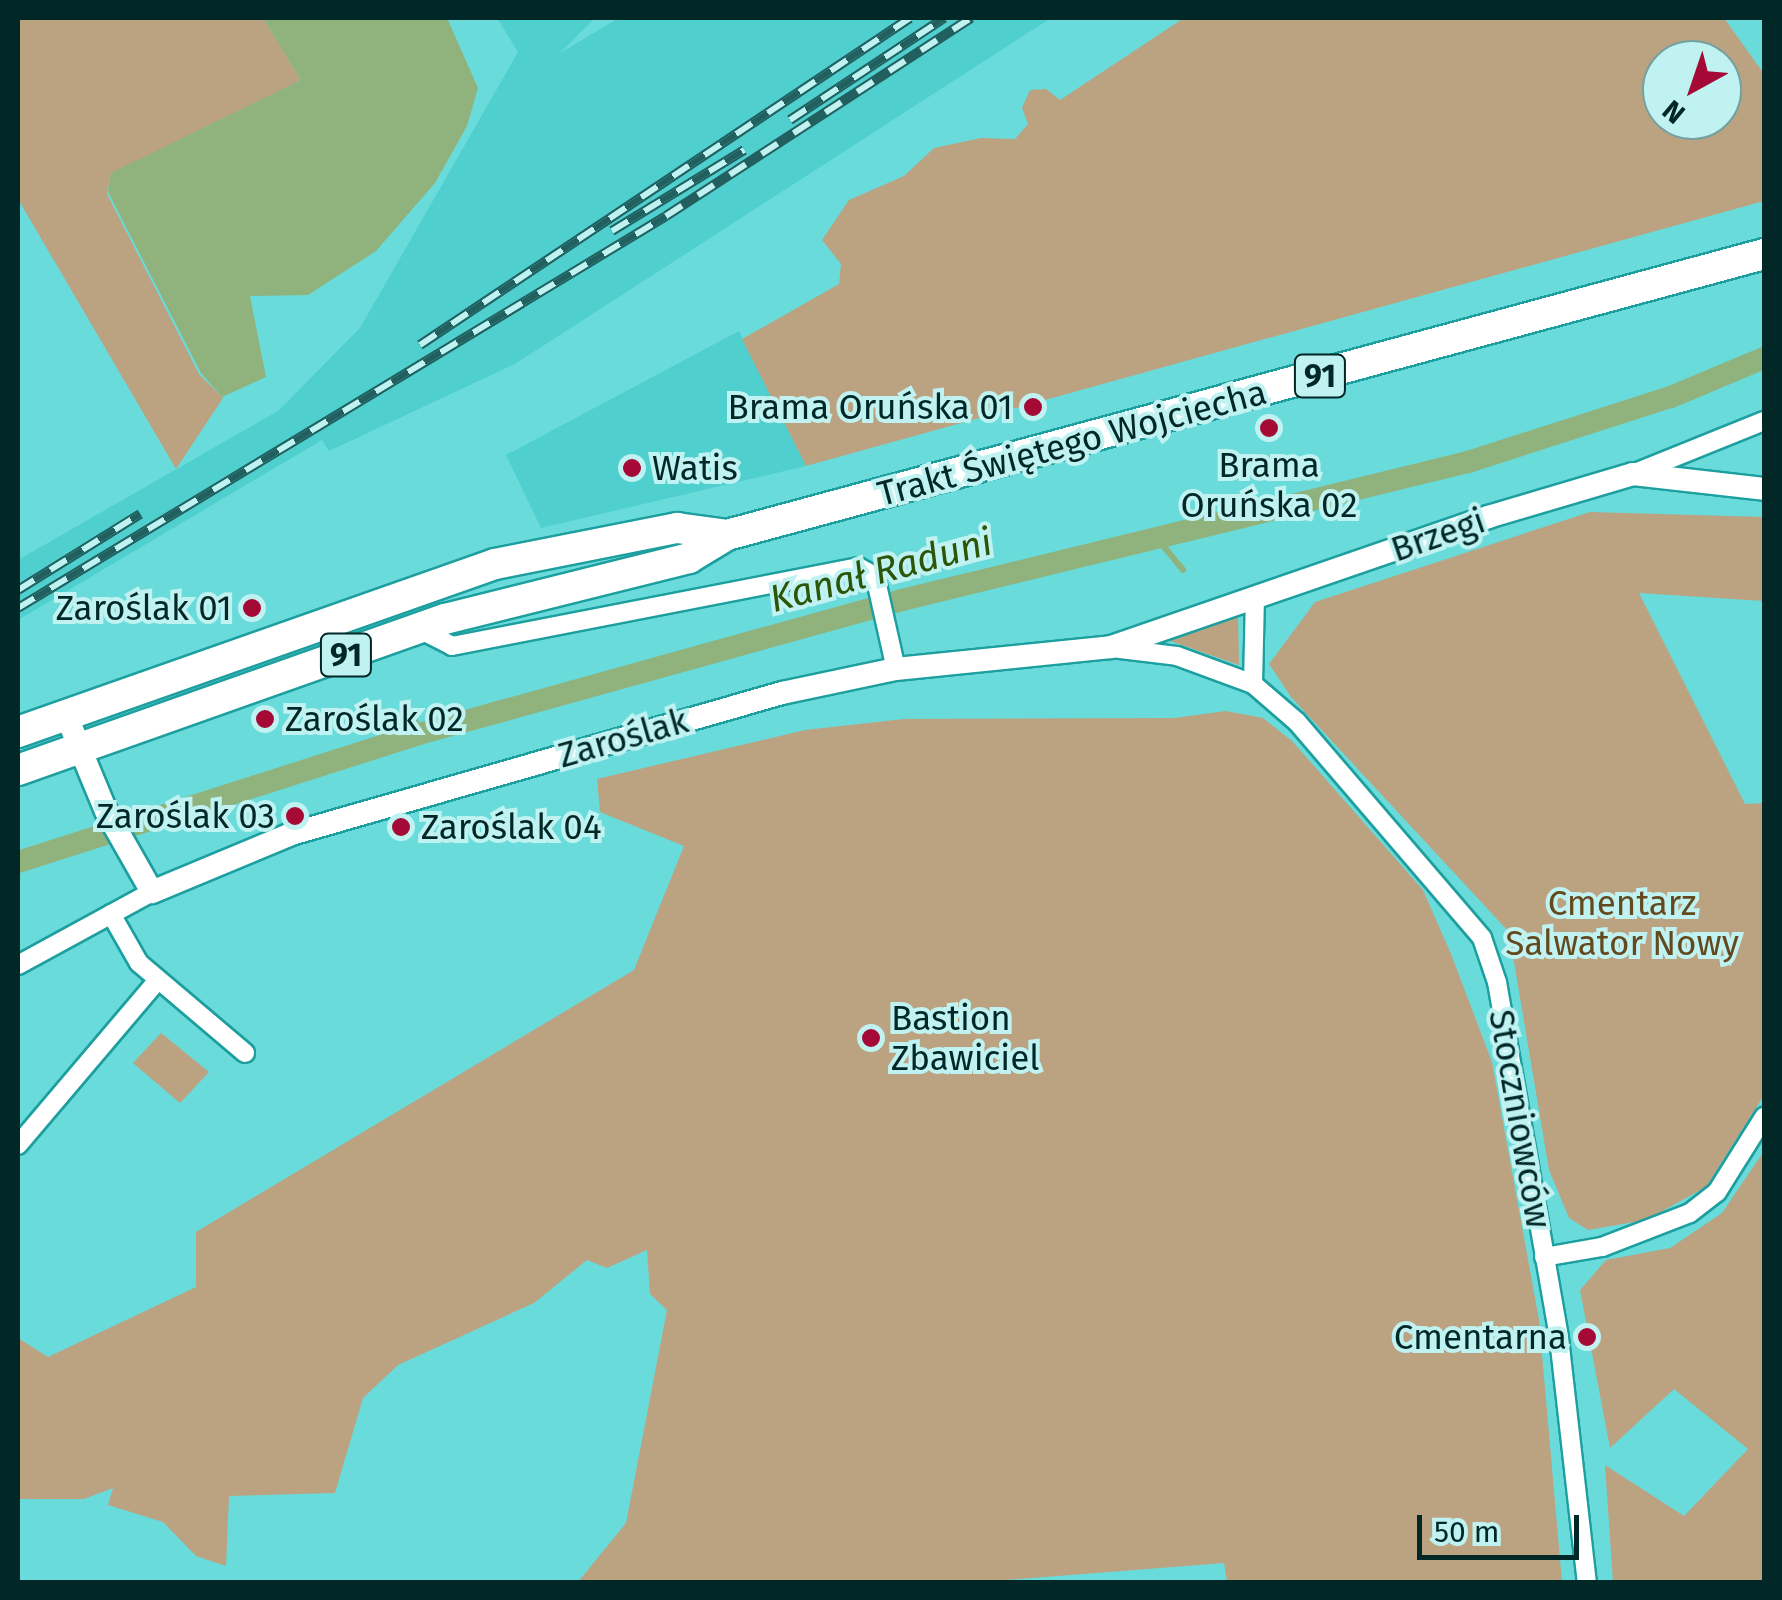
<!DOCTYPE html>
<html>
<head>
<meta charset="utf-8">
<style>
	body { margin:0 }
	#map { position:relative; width:1782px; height:1600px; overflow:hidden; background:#6adbdb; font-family:"Fira Sans",sans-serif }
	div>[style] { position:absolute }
	.built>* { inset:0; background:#50cfcf }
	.green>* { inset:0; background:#bba280 }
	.water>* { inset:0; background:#90b27d }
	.stream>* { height:6px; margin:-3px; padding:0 3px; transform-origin:3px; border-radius:3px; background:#90b27d }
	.canal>* { height:22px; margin:-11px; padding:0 11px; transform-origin:11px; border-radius:11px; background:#90b27d }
	.roads { filter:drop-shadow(2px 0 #1e9f9f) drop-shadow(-2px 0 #1e9f9f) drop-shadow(0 2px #1e9f9f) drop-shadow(0 -2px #1e9f9f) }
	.minor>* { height:18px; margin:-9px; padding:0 9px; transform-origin:9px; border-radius:9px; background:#fff }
	.tertiary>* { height:22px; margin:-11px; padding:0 11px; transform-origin:11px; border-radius:11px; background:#fff }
	.primary>* { height:30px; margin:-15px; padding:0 15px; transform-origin:15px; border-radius:15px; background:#fff }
	.rail>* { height:10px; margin-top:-5px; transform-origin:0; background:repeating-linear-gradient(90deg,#bff2f1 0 19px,#226060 0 38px); box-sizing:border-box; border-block:2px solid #226060 }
	.dots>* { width:28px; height:28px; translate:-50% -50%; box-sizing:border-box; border:5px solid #bff2f1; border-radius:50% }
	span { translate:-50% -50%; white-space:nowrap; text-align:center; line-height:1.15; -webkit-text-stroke:8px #bff2f1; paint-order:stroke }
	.shield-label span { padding:2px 8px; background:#bff2f1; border:2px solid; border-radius:8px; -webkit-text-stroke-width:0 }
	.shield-label { font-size:32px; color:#012727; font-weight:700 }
	.poi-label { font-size:35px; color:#012727 }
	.right { translate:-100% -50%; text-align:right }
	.left { translate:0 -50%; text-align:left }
	.street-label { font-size:35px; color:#012727 }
	.park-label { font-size:35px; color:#64491f }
	.water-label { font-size:38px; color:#2c5607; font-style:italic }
	.frame { position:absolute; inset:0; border:20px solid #012727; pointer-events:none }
	.north { position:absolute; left:1642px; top:40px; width:100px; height:100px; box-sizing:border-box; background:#bff2f1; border:2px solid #73a1a0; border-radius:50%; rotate:220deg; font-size:28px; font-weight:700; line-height:40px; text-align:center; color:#012727 }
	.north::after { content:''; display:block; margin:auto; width:35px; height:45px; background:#a50936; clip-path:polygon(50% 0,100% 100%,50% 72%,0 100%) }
	.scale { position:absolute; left:1417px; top:1515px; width:162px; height:45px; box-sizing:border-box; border:5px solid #012727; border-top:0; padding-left:12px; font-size:30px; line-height:35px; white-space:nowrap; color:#012727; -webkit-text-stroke:8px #bff2f1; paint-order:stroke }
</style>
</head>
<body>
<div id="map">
	<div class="built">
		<div style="clip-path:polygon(497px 18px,595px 18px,560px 53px,619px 18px,1051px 18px,515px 364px,329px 451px,322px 440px,18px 620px,18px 560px,278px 411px,360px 328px,518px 52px)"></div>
		<div style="clip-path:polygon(739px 331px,806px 466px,541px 528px,506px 455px)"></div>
	</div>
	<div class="green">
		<div style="clip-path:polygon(18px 18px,263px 18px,301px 80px,111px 174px,107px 194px,199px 374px,223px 398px,176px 469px,18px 199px)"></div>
		<div style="clip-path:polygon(evenodd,1184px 18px,1724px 18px,1764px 74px,1764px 201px,806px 466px,742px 339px,839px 284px,841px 264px,822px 240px,849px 200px,904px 176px,934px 148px,981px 138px,1015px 139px,1028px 124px,1022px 108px,1030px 90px,1046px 89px,1060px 100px,1184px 18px,1662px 60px,1722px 60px,1722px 120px,1662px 120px,1662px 60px)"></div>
		<div style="clip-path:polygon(1590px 512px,1764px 517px,1764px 601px,1639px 593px,1745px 804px,1764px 803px,1764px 1095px,1706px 1187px,1646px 1220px,1588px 1230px,1569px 1218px,1549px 1170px,1509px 932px,1291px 697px,1269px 664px,1315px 602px)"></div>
		<div style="clip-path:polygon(1238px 616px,1239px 665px,1170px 641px,1172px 639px)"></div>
		<div style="clip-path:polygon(1226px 711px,1263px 718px,1292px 741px,1423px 890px,1451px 954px,1492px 1062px,1539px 1320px,1562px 1582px,1227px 1582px,1224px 1563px,979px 1582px,578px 1582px,626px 1523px,667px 1310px,650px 1294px,647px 1250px,607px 1268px,587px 1260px,534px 1303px,398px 1365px,363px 1398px,335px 1493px,229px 1496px,226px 1566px,196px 1556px,163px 1522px,108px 1505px,113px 1488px,84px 1499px,18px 1499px,18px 1338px,48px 1357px,196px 1287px,196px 1232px,634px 970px,684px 846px,600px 812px,597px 779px,805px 730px,904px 719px,1174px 718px)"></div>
		<div style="clip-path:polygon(161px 1033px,209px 1072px,180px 1103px,133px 1063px)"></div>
		<div style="clip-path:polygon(1764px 1151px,1764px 1582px,1613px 1582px,1605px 1465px,1684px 1516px,1748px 1449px,1674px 1389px,1610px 1448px,1580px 1290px,1606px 1260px,1670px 1248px,1722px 1213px)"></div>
	</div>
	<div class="water">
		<div style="clip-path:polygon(263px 18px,447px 18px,478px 88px,467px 126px,435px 183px,376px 251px,308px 295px,250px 296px,266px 377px,222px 397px,201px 373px,108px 192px,111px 173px,301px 80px)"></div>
	</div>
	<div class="stream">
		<div style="left:1155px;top:536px;width:44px;rotate:50.5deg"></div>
		<div style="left:414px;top:717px;width:18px;rotate:74deg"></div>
	</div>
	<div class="canal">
		<div style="left:18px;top:862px;width:421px;rotate:-17.7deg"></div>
		<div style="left:419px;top:734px;width:501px;rotate:-15.51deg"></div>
		<div style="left:902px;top:600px;width:583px;rotate:-13.7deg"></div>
		<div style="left:1468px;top:462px;width:213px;rotate:-17.8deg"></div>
		<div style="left:1671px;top:397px;width:101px;rotate:-22.8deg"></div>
	</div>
	<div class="roads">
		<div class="minor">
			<div style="left:1635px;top:473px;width:139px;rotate:-22deg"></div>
			<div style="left:419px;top:629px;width:37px;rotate:27deg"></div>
			<div style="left:452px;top:646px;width:414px;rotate:-11deg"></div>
			<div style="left:858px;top:567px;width:19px;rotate:28deg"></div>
			<div style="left:875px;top:576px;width:95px;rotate:77.3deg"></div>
			<div style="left:1112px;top:648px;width:65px;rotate:7deg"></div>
			<div style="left:1177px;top:656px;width:81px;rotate:20.2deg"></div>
			<div style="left:1253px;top:684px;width:58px;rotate:40.8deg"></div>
			<div style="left:1297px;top:722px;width:284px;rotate:49.4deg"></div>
			<div style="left:1482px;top:938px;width:46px;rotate:71.2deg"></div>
			<div style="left:1497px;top:982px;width:361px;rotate:80.1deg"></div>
			<div style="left:1559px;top:1338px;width:246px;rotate:83.5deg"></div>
			<div style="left:1253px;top:684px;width:86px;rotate:-88.7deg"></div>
			<div style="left:111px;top:914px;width:56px;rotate:60.3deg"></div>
			<div style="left:139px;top:963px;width:139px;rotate:40.3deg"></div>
			<div style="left:18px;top:965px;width:153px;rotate:-28.6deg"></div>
			<div style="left:18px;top:1145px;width:215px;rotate:-49.7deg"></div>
			<div style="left:1544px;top:1257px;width:59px;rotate:-9.8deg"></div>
			<div style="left:1602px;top:1247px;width:94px;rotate:-21.1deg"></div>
			<div style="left:1690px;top:1213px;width:34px;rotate:-38deg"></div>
			<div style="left:1717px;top:1192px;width:89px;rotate:-57.9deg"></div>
		</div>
		<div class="tertiary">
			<div style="left:67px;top:717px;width:102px;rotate:67.5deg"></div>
			<div style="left:106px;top:811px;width:93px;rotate:60.4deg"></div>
			<div style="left:152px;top:892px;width:151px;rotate:-22.6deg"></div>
			<div style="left:291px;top:834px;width:511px;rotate:-16.02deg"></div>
			<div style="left:782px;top:693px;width:116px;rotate:-11.9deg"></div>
			<div style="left:896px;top:669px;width:216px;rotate:-5.8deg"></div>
			<div style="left:1111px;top:647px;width:399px;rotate:-19deg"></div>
			<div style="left:1488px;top:517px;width:151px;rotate:-16.5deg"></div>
			<div style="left:1633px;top:474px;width:132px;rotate:6.5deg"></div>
		</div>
		<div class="primary">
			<div style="left:18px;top:732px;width:506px;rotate:-19.4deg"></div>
			<div style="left:495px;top:564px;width:186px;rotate:-11.2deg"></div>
			<div style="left:677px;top:528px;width:50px;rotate:8deg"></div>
			<div style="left:18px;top:770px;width:453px;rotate:-19.5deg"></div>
			<div style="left:445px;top:619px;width:252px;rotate:-14deg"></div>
			<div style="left:689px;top:558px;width:44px;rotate:-31.2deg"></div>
			<div style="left:727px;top:535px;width:1074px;rotate:-15.16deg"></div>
		</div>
	</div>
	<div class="rail">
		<div style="left:790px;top:120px;width:185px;rotate:-33.5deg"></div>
		<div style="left:612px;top:231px;width:155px;rotate:-31.5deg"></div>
		<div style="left:420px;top:345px;width:589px;rotate:-33.72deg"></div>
		<div style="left:18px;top:590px;width:144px;rotate:-31.9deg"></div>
		<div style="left:18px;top:608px;width:757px;rotate:-31.17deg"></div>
		<div style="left:666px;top:216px;width:364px;rotate:-33deg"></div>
	</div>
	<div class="dots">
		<div style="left:1033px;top:407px;background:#a50936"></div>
		<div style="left:1269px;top:428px;background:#a50936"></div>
		<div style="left:632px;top:468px;background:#a50936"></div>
		<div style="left:252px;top:608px;background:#a50936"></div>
		<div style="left:265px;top:719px;background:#a50936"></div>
		<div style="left:295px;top:816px;background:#a50936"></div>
		<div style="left:401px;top:827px;background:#a50936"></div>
		<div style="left:871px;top:1038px;background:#a50936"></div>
		<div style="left:1587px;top:1337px;background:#a50936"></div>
	</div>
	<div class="shield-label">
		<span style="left:1320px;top:376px">91</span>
		<span style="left:346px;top:655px">91</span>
	</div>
	<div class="poi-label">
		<span class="right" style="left:1013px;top:407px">Brama Oruńska 01</span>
		<span style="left:1269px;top:485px">Brama<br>Oruńska 02</span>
		<span class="left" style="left:652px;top:468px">Watis</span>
		<span class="right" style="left:232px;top:608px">Zaroślak 01</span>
		<span class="left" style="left:285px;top:719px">Zaroślak 02</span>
		<span class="right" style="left:275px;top:816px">Zaroślak 03</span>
		<span class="left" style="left:421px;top:827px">Zaroślak 04</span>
		<span class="left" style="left:891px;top:1038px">Bastion<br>Zbawiciel</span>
		<span class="right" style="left:1567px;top:1337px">Cmentarna</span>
	</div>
	<div class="street-label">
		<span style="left:1072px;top:443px;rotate:-15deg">Trakt Świętego Wojciecha</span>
		<span style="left:1438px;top:535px;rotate:-19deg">Brzegi</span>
		<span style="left:623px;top:738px;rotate:-16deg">Zaroślak</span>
		<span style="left:1520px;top:1119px;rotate:80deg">Stoczniowców</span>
	</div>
	<div class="park-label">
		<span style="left:1622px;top:923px">Cmentarz<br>Salwator Nowy</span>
	</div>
	<div class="water-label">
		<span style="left:881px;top:571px;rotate:-15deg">Kanał Raduni</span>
	</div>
	<div class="frame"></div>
	<div class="north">N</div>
	<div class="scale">50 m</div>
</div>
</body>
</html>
